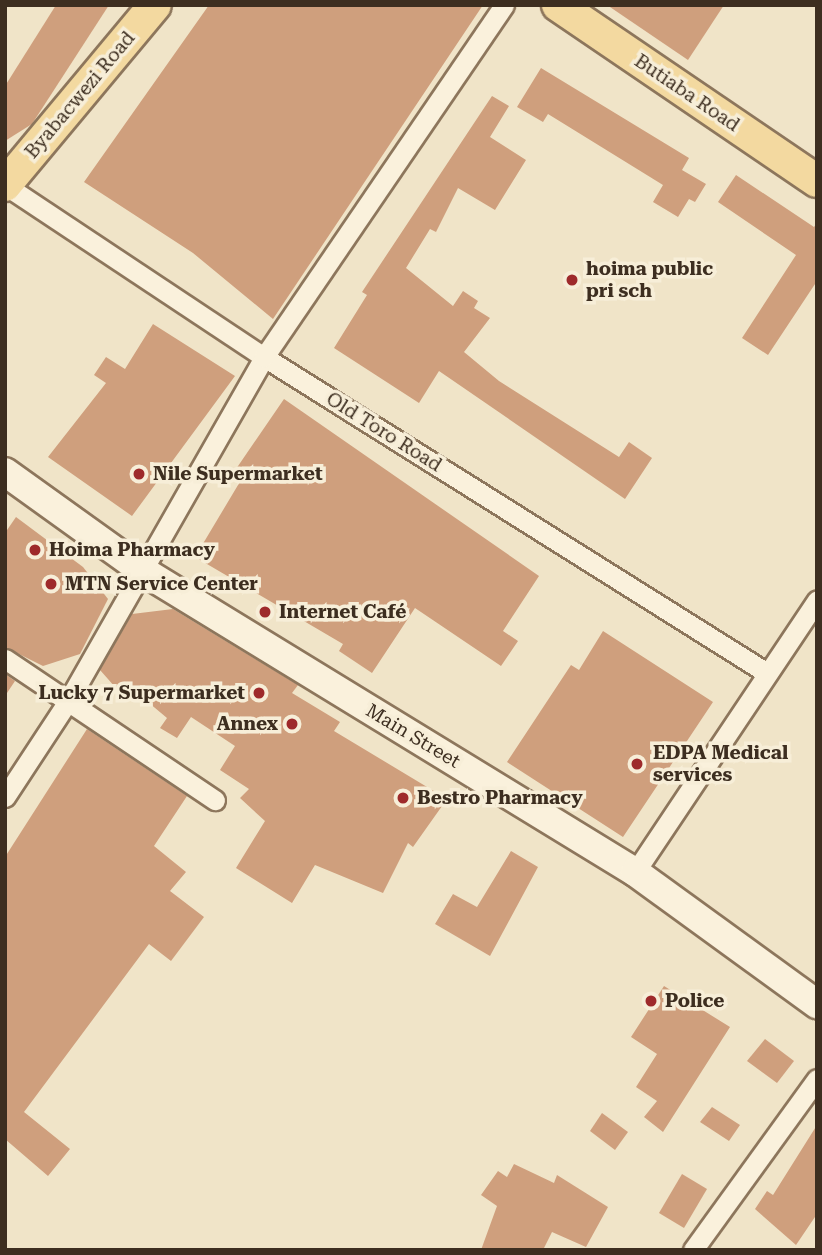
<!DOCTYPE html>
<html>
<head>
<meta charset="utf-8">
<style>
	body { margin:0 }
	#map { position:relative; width:822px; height:1255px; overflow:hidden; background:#f0e4c8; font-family:"Roboto Serif",serif }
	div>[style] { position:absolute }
	.building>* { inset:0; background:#cf9f7d }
	.roads { filter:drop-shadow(2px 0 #8d765c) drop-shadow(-2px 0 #8d765c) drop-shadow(0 2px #8d765c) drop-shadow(0 -2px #8d765c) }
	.street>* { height:19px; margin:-9.5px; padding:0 9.5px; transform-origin:9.5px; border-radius:9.5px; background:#faf1dc }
	.secondary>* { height:28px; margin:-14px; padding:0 14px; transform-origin:14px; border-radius:14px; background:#faf1dc }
	.primary>* { height:32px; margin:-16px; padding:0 16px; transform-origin:16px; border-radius:16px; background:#f3d9a0 }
	.dots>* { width:19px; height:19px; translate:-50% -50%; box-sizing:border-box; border:4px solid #f7eed8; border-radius:50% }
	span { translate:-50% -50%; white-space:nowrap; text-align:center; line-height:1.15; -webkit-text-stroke:7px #f7eed8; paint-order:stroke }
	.street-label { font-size:19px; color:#3d2e20 }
	.poi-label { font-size:19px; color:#3d2e20; font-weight:700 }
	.left { translate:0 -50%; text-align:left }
	.right { translate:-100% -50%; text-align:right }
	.frame { position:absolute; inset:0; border:7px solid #3d2e20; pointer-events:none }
</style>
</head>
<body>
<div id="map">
	<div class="building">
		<div style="clip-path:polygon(56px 5px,109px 5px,32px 124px,5px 141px,5px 86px)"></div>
		<div style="clip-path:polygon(209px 5px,483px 5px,273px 319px,193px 253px,84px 182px)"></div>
		<div style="clip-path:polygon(607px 5px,724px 5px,688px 60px)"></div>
		<div style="clip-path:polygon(541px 68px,689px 158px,682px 170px,706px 184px,695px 202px,689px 199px,678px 217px,653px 202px,663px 185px,548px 114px,543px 122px,517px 107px)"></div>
		<div style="clip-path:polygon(492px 96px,509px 106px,490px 137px,526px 160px,495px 210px,458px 188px,436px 232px,430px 229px,406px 268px,453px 306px,463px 291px,478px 301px,474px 308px,490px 318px,464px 352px,499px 381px,619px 457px,629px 442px,652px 458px,625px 499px,439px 371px,419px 403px,334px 348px,367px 295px,362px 292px)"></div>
		<div style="clip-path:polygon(736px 175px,814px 227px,817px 223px,817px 281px,768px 355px,742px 338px,796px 255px,718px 202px)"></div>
		<div style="clip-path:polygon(153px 324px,235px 376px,132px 516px,48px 457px,106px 383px,94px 375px,106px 357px,125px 369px)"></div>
		<div style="clip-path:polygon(284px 399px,539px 576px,503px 631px,518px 641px,501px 666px,415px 608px,372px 673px,339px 651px,343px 644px,195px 557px,244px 475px,236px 469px)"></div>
		<div style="clip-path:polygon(16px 517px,83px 567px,108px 599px,80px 654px,43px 666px,5px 647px,5px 533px)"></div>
		<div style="clip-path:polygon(173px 609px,298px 685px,292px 693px,340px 722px,334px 731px,447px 799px,413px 847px,408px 843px,383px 893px,315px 865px,292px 903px,236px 868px,265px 821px,240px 798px,249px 789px,220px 770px,235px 746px,191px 717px,177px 738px,160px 728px,167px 718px,130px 687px,123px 696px,100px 670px,132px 614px)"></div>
		<div style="clip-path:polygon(603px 631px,713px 702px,623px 837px,507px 762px,571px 665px,579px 670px)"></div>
		<div style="clip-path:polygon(5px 674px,15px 681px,5px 696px)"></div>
		<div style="clip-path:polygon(87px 729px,187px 796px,154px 846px,186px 872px,170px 891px,204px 917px,171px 961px,149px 944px,24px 1112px,70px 1149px,48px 1176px,5px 1139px,5px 857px)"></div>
		<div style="clip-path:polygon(511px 851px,538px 867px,490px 956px,435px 924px,453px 894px,477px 907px)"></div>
		<div style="clip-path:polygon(664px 986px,730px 1027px,663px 1132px,644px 1117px,657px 1101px,636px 1087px,657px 1054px,631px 1037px)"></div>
		<div style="clip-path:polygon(765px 1039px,794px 1061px,777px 1083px,747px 1061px)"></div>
		<div style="clip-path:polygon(712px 1107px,740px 1125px,729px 1141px,700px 1122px)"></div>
		<div style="clip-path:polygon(602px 1113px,628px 1132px,615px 1150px,590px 1131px)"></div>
		<div style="clip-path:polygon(817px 1125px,817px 1214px,796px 1245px,755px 1209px,767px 1191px,773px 1195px)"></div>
		<div style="clip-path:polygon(514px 1164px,554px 1183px,557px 1175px,608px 1207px,586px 1247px,552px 1232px,543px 1250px,481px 1250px,497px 1206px,481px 1195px,498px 1171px,507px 1177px)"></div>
		<div style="clip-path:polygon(682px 1174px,707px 1189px,684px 1228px,659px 1213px)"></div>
	</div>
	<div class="roads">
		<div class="street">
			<div style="left:5px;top:185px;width:311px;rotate:33.6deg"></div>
			<div style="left:264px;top:357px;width:594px;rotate:32.14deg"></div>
			<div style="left:5px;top:659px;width:253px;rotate:33.9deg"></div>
			<div style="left:5px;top:797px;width:115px;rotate:-56.7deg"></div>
			<div style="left:68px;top:701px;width:396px;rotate:-60.3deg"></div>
			<div style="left:264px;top:357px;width:426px;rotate:-55.7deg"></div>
			<div style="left:635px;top:872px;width:327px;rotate:-56.2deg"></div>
			<div style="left:693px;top:1250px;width:211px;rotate:-54.1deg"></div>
		</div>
		<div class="secondary">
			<div style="left:5px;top:472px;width:170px;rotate:35.7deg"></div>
			<div style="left:143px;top:571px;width:577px;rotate:31.46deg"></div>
			<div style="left:635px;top:872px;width:225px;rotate:36deg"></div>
		</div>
		<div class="primary">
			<div style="left:558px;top:5px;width:313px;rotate:34.2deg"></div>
			<div style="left:5px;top:185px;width:234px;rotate:-50.2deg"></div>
		</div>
	</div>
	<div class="dots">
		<div style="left:572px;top:280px;background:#9e2a2b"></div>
		<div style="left:139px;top:474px;background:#9e2a2b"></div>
		<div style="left:35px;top:550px;background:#9e2a2b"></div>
		<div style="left:51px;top:584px;background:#9e2a2b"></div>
		<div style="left:265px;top:612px;background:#9e2a2b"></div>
		<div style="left:259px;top:693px;background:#9e2a2b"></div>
		<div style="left:292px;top:724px;background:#9e2a2b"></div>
		<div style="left:637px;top:764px;background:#9e2a2b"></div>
		<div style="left:403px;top:798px;background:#9e2a2b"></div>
		<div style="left:651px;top:1001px;background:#9e2a2b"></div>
	</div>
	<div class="street-label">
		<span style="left:687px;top:93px;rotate:34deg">Butiaba Road</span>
		<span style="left:80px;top:95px;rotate:-50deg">Byabacwezi Road</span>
		<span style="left:384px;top:432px;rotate:32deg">Old Toro Road</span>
		<span style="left:413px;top:736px;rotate:31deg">Main Street</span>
	</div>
	<div class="poi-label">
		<span class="left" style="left:586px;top:280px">hoima public<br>pri sch</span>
		<span class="left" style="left:153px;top:474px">Nile Supermarket</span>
		<span class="left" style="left:49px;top:550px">Hoima Pharmacy</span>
		<span class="left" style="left:65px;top:584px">MTN Service Center</span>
		<span class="left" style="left:279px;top:612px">Internet Café</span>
		<span class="right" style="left:245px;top:693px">Lucky 7 Supermarket</span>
		<span class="right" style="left:278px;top:724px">Annex</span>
		<span class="left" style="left:653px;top:764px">EDPA Medical<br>services</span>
		<span class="left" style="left:417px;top:798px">Bestro Pharmacy</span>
		<span class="left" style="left:665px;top:1001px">Police</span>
	</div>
	<div class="frame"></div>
</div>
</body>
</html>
